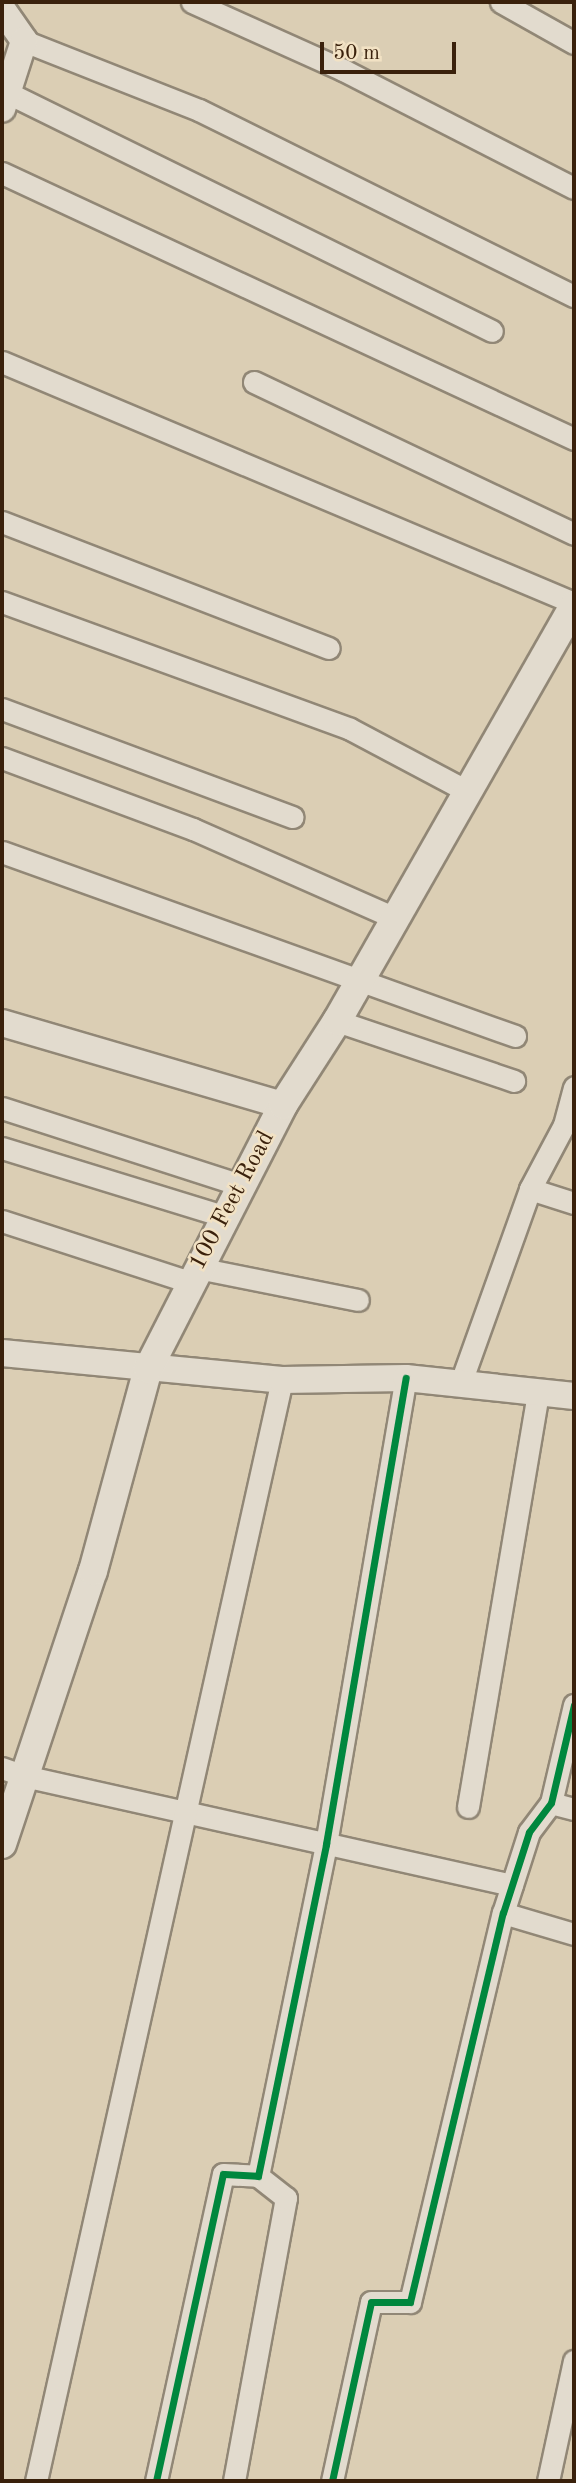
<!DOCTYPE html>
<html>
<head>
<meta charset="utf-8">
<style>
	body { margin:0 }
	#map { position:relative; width:576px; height:2483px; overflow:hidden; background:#dbceb4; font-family:"Old Standard TT",serif }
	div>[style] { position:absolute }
	.roads { filter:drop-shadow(2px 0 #918776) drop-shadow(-2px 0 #918776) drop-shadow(0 2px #918776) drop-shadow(0 -2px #918776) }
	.minor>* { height:21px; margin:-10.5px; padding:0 10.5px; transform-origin:10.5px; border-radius:10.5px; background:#e2dbce }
	.tertiary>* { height:26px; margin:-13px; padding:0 13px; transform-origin:13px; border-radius:13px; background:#e2dbce }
	.secondary>* { height:28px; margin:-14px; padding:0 14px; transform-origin:14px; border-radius:14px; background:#e2dbce }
	.cycleway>* { height:7px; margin:-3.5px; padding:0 3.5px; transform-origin:3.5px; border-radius:3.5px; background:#00873e }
	span { translate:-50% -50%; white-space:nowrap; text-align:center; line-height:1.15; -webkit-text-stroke:5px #f2e2c4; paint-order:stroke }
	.street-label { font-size:24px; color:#3a210c }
	.frame { position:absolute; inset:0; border:4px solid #3a210c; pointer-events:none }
	.scale { position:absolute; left:320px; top:42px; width:136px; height:32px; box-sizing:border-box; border:4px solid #3a210c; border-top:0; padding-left:9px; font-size:21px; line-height:24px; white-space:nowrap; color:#3a210c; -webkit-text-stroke:5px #f2e2c4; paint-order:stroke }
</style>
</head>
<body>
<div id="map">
	<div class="roads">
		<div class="minor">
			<div style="left:192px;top:2px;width:166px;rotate:24.2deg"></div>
			<div style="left:343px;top:70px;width:259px;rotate:27.1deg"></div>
			<div style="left:501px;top:2px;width:84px;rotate:29.3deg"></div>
			<div style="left:24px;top:41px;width:188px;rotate:21.5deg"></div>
			<div style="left:199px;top:110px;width:419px;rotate:26.4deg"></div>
			<div style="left:8px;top:93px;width:539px;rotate:26.18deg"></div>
			<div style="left:2px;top:173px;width:631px;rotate:24.94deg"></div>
			<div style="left:2px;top:362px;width:621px;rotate:22.85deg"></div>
			<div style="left:254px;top:382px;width:354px;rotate:25.4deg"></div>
			<div style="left:2px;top:522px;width:350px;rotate:21.1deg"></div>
			<div style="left:2px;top:602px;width:370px;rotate:20deg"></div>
			<div style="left:350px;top:729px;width:132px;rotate:27.9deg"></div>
			<div style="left:2px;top:709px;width:310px;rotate:20.4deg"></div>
			<div style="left:2px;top:758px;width:204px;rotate:20.4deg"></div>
			<div style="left:193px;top:829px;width:221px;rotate:23.8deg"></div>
			<div style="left:2px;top:852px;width:545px;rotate:19.73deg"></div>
			<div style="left:337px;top:1021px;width:187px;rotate:18.7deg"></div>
			<div style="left:2px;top:1108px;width:254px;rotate:17.9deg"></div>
			<div style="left:2px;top:1148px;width:234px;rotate:17.1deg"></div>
			<div style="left:530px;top:1189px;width:46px;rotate:17.7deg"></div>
			<div style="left:2px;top:1221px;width:198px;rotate:18deg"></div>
			<div style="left:198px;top:1268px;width:163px;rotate:11.3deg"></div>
			<div style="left:461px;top:1382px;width:205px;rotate:-70.3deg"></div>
			<div style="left:530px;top:1189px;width:72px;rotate:-62deg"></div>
			<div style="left:564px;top:1125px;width:39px;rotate:-75deg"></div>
			<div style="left:2px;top:1768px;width:23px;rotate:20deg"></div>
			<div style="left:24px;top:1776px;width:500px;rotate:12.59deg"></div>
			<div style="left:551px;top:1803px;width:24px;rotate:15deg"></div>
			<div style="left:468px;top:1807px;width:419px;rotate:-80.4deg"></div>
			<div style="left:503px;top:1913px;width:74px;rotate:16.5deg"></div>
			<div style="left:36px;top:2481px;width:1128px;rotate:-77.41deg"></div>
			<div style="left:156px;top:2481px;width:314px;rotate:-77.7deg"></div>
			<div style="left:223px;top:2174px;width:35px;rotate:3deg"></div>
			<div style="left:258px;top:2176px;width:339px;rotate:-78.4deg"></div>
			<div style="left:326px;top:1844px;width:473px;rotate:-80.3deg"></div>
			<div style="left:234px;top:2481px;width:288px;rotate:-79.6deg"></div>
			<div style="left:286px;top:2198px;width:36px;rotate:-142deg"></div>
			<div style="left:332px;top:2481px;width:183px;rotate:-77.7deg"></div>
			<div style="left:371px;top:2302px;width:39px"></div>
			<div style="left:410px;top:2302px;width:400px;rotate:-76.6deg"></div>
			<div style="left:503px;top:1913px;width:85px;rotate:-72.2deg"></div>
			<div style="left:529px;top:1832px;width:36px;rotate:-53deg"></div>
			<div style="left:551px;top:1803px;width:101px;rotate:-76.8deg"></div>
			<div style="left:548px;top:2481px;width:123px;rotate:-77.8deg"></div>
		</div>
		<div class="tertiary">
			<div style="left:2px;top:9px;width:39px;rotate:55deg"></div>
			<div style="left:24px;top:41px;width:71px;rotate:107.9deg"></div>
			<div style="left:2px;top:1023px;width:293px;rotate:16.3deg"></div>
			<div style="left:2px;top:1353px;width:281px;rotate:5.5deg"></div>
			<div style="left:282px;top:1380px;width:124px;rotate:-0.9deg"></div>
			<div style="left:406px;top:1378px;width:169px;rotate:6.1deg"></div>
		</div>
		<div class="secondary">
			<div style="left:2px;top:1844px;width:288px;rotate:-71.6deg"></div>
			<div style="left:93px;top:1571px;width:209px;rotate:-74.8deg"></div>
			<div style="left:148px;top:1369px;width:297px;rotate:-62.9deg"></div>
			<div style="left:283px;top:1105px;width:100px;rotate:-57.3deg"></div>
			<div style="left:337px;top:1021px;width:478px;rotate:-60.3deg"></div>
		</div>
	</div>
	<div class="cycleway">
		<div style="left:156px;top:2481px;width:314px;rotate:-77.7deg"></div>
		<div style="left:223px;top:2174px;width:35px;rotate:3deg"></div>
		<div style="left:258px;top:2176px;width:339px;rotate:-78.4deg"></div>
		<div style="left:326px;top:1844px;width:473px;rotate:-80.3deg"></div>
		<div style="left:332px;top:2481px;width:183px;rotate:-77.7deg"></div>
		<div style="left:371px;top:2302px;width:39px"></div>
		<div style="left:410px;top:2302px;width:400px;rotate:-76.6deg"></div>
		<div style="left:503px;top:1913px;width:85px;rotate:-72.2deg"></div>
		<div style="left:529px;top:1832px;width:36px;rotate:-53deg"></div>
		<div style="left:551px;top:1803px;width:101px;rotate:-76.8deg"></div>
	</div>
	<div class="street-label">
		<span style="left:233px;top:1201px;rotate:-62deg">100 Feet Road</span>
	</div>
	<div class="frame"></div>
	<div class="scale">50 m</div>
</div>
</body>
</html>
